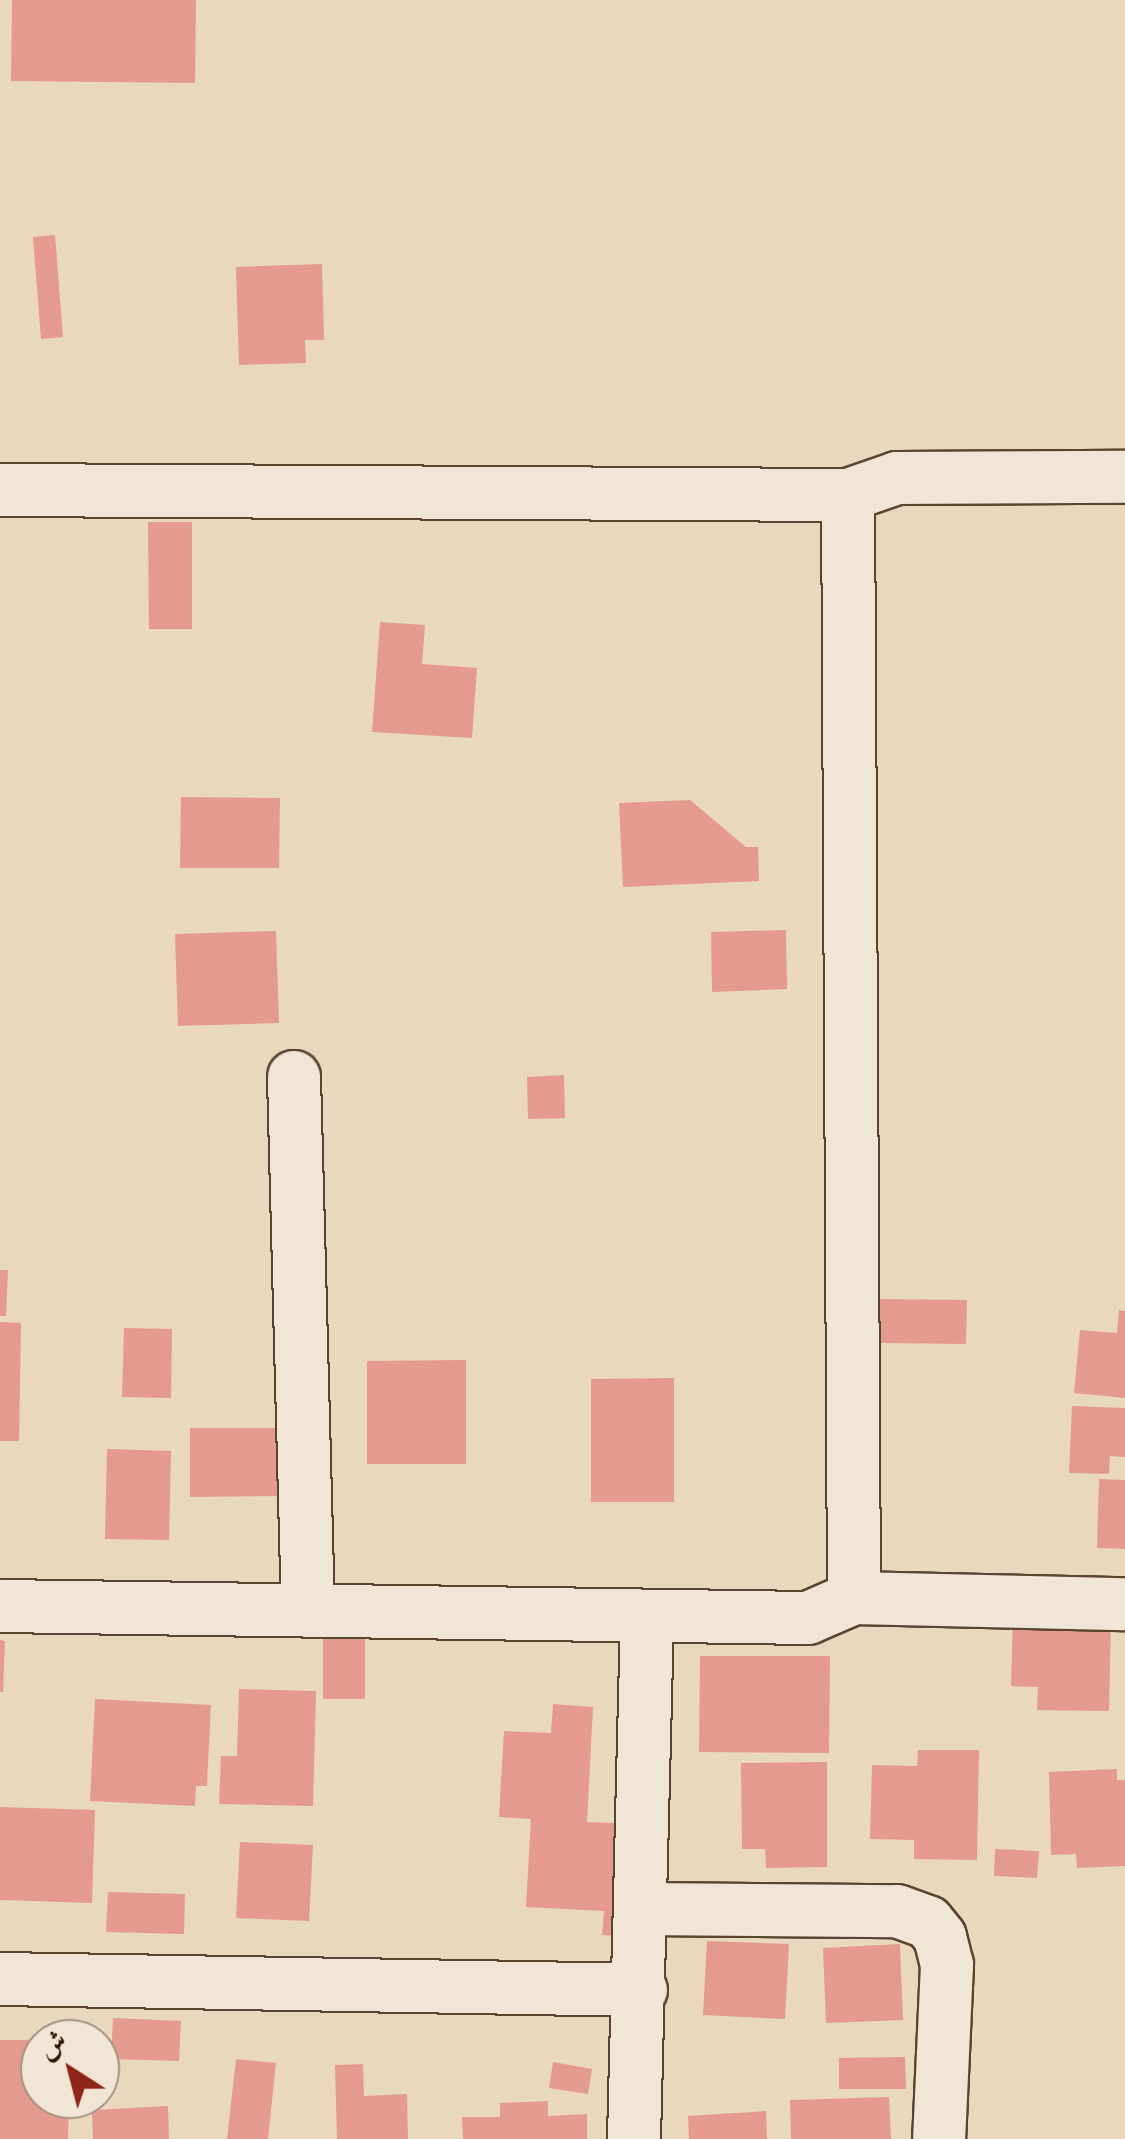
<!DOCTYPE html>
<html>
<head>
<meta charset="utf-8">
<style>
	body { margin:0 }
	#map { position:relative; width:1125px; height:2139px; overflow:hidden; background:#e9d7be; font-family:"Sorts Mill Goudy",Amiri,serif }
	div>[style] { position:absolute }
	.building>* { inset:0; background:#e59a8f }
	.roads { filter:drop-shadow(2px 0 #5a4430) drop-shadow(-2px 0 #5a4430) drop-shadow(0 2px #5a4430) drop-shadow(0 -2px #5a4430) }
	.minor>* { height:52px; margin:-26px; padding:0 26px; transform-origin:26px; border-radius:26px; background:#f1e5d5 }
	span { translate:-50% -50%; white-space:nowrap; text-align:center; line-height:1.15; -webkit-text-stroke:8px #f1e5d5; paint-order:stroke }
	.north { position:absolute; left:20px; top:2019px; width:100px; height:100px; box-sizing:border-box; background:#f1e5d5; border:2px solid #a29180; border-radius:50%; rotate:324deg; font-size:28px; font-weight:700; line-height:40px; text-align:center; color:#2b1300 }
	.north::after { content:''; display:block; margin:auto; width:35px; height:45px; background:#8f2418; clip-path:polygon(50% 0,100% 100%,50% 72%,0 100%) }
</style>
</head>
<body>
<div id="map">
	<div class="building">
		<div style="clip-path:polygon(12px 0,196px 0,195px 83px,11px 81px)"></div>
		<div style="clip-path:polygon(55px 235px,63px 337px,41px 339px,33px 237px)"></div>
		<div style="clip-path:polygon(322px 264px,324px 340px,305px 340px,306px 363px,239px 365px,236px 267px)"></div>
		<div style="clip-path:polygon(148px 522px,192px 522px,192px 629px,149px 629px)"></div>
		<div style="clip-path:polygon(380px 622px,425px 625px,422px 664px,477px 668px,472px 738px,372px 732px)"></div>
		<div style="clip-path:polygon(181px 797px,280px 798px,279px 868px,180px 868px)"></div>
		<div style="clip-path:polygon(690px 800px,746px 847px,758px 847px,759px 881px,623px 887px,619px 803px)"></div>
		<div style="clip-path:polygon(786px 930px,787px 989px,712px 992px,711px 932px)"></div>
		<div style="clip-path:polygon(276px 931px,279px 1023px,178px 1026px,175px 934px)"></div>
		<div style="clip-path:polygon(564px 1075px,565px 1118px,528px 1119px,527px 1077px)"></div>
		<div style="clip-path:polygon(0 1270px,8px 1270px,6px 1316px,0 1316px)"></div>
		<div style="clip-path:polygon(880px 1299px,967px 1300px,966px 1344px,880px 1343px)"></div>
		<div style="clip-path:polygon(1119px 1310px,1125px 1311px,1125px 1398px,1074px 1393px,1080px 1330px,1117px 1333px)"></div>
		<div style="clip-path:polygon(0 1322px,21px 1323px,19px 1441px,0 1441px)"></div>
		<div style="clip-path:polygon(124px 1328px,172px 1329px,171px 1398px,122px 1397px)"></div>
		<div style="clip-path:polygon(466px 1360px,466px 1464px,367px 1464px,367px 1361px)"></div>
		<div style="clip-path:polygon(674px 1378px,674px 1502px,591px 1502px,591px 1379px)"></div>
		<div style="clip-path:polygon(1072px 1406px,1125px 1408px,1125px 1457px,1110px 1456px,1109px 1474px,1069px 1473px)"></div>
		<div style="clip-path:polygon(190px 1428px,289px 1428px,289px 1496px,190px 1497px)"></div>
		<div style="clip-path:polygon(107px 1449px,171px 1451px,169px 1540px,105px 1539px)"></div>
		<div style="clip-path:polygon(1099px 1479px,1125px 1480px,1125px 1549px,1097px 1548px)"></div>
		<div style="clip-path:polygon(1013px 1616px,1111px 1617px,1109px 1711px,1037px 1710px,1038px 1687px,1011px 1686px)"></div>
		<div style="clip-path:polygon(323px 1621px,365px 1621px,365px 1699px,323px 1699px)"></div>
		<div style="clip-path:polygon(0 1640px,5px 1641px,3px 1692px,0 1692px)"></div>
		<div style="clip-path:polygon(700px 1656px,830px 1656px,829px 1753px,699px 1752px)"></div>
		<div style="clip-path:polygon(239px 1689px,316px 1691px,313px 1806px,219px 1804px,221px 1756px,237px 1756px)"></div>
		<div style="clip-path:polygon(95px 1699px,211px 1705px,207px 1786px,196px 1786px,195px 1806px,90px 1801px)"></div>
		<div style="clip-path:polygon(553px 1704px,593px 1707px,587px 1822px,637px 1824px,631px 1936px,602px 1935px,604px 1911px,526px 1907px,531px 1819px,499px 1817px,504px 1731px,551px 1733px)"></div>
		<div style="clip-path:polygon(918px 1750px,979px 1750px,977px 1860px,914px 1859px,914px 1840px,870px 1839px,872px 1765px,917px 1766px)"></div>
		<div style="clip-path:polygon(827px 1762px,827px 1867px,766px 1868px,765px 1849px,742px 1849px,741px 1763px)"></div>
		<div style="clip-path:polygon(1117px 1769px,1117px 1780px,1125px 1780px,1125px 1866px,1077px 1868px,1076px 1854px,1051px 1855px,1049px 1772px)"></div>
		<div style="clip-path:polygon(0 1807px,95px 1810px,92px 1903px,0 1900px)"></div>
		<div style="clip-path:polygon(240px 1842px,313px 1845px,309px 1921px,236px 1918px)"></div>
		<div style="clip-path:polygon(995px 1849px,1039px 1851px,1037px 1878px,994px 1876px)"></div>
		<div style="clip-path:polygon(108px 1892px,185px 1894px,184px 1934px,106px 1932px)"></div>
		<div style="clip-path:polygon(707px 1941px,789px 1944px,785px 2019px,703px 2015px)"></div>
		<div style="clip-path:polygon(900px 1944px,903px 2020px,826px 2023px,823px 1948px)"></div>
		<div style="clip-path:polygon(113px 2018px,181px 2021px,179px 2061px,111px 2059px)"></div>
		<div style="clip-path:polygon(0 2040px,40px 2040px,40px 2099px,69px 2099px,68px 2139px,0 2139px)"></div>
		<div style="clip-path:polygon(905px 2057px,906px 2089px,839px 2089px,839px 2058px)"></div>
		<div style="clip-path:polygon(236px 2059px,276px 2063px,268px 2139px,227px 2139px)"></div>
		<div style="clip-path:polygon(553px 2062px,592px 2069px,588px 2094px,549px 2088px)"></div>
		<div style="clip-path:polygon(363px 2064px,364px 2096px,407px 2094px,408px 2139px,337px 2139px,335px 2065px)"></div>
		<div style="clip-path:polygon(889px 2097px,891px 2139px,791px 2139px,790px 2100px)"></div>
		<div style="clip-path:polygon(548px 2101px,548px 2116px,587px 2114px,587px 2139px,463px 2139px,462px 2117px,500px 2117px,500px 2103px)"></div>
		<div style="clip-path:polygon(168px 2106px,169px 2139px,93px 2139px,92px 2110px)"></div>
		<div style="clip-path:polygon(766px 2111px,767px 2139px,689px 2139px,688px 2116px)"></div>
	</div>
	<div class="roads">
		<div class="minor">
			<div style="left:0;top:490px;width:848px;rotate:0.34deg"></div>
			<div style="left:294px;top:1077px;width:533px;rotate:88.5deg"></div>
			<div style="left:854px;top:1598px;width:1103px;rotate:-90.31deg"></div>
			<div style="left:848px;top:495px;width:52px;rotate:-19.1deg"></div>
			<div style="left:897px;top:478px;width:228px;rotate:-0.3deg"></div>
			<div style="left:0;top:1606px;width:808px;rotate:0.85deg"></div>
			<div style="left:808px;top:1618px;width:50px;rotate:-23.5deg"></div>
			<div style="left:854px;top:1598px;width:271px;rotate:1.3deg"></div>
			<div style="left:643px;top:1909px;width:254px;rotate:0.5deg"></div>
			<div style="left:897px;top:1911px;width:33px;rotate:20deg"></div>
			<div style="left:928px;top:1922px;width:19px;rotate:51deg"></div>
			<div style="left:940px;top:1937px;width:29px;rotate:76deg"></div>
			<div style="left:947px;top:1965px;width:174px;rotate:92.6deg"></div>
			<div style="left:0;top:1979px;width:641px;rotate:0.98deg"></div>
			<div style="left:634px;top:2139px;width:521px;rotate:-88.57deg"></div>
		</div>
	</div>
	<div class="north">ش</div>
</div>
</body>
</html>
